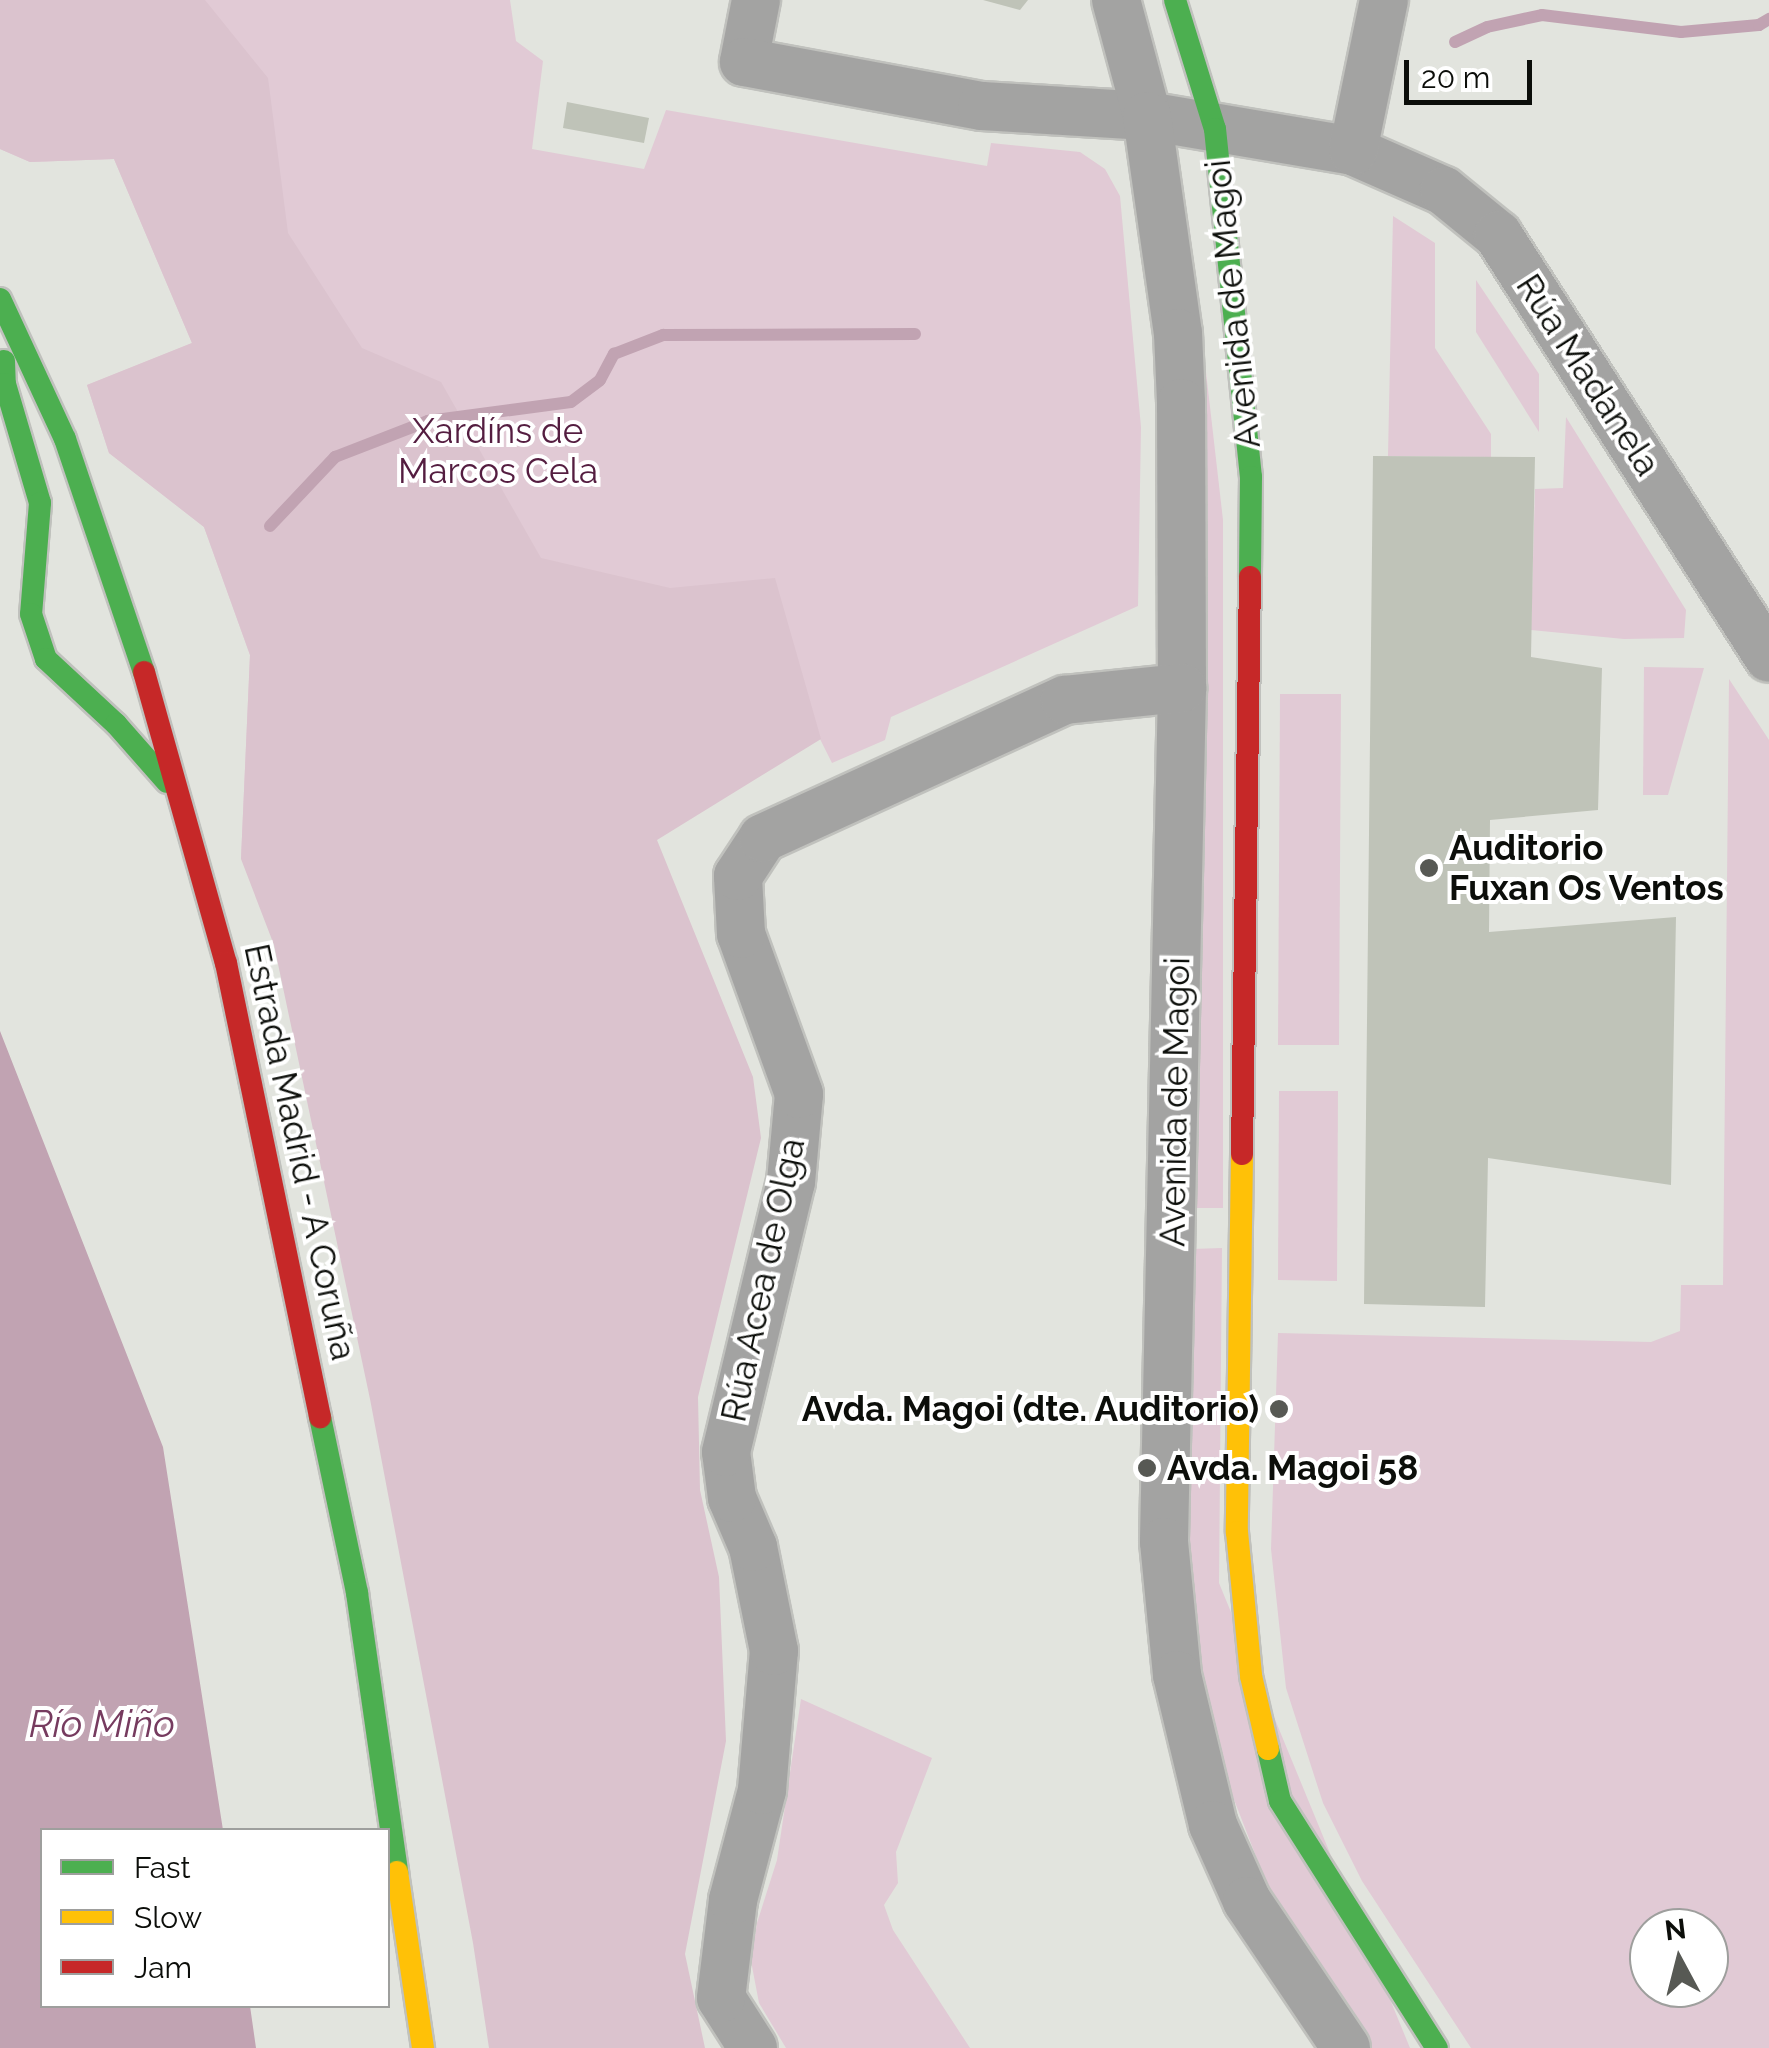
<!DOCTYPE html>
<html>
<head>
<meta charset="utf-8">
<style>
	body { margin:0 }
	#map { position:relative; width:1769px; height:2048px; overflow:hidden; background:#e2e4de; font-family:Raleway,sans-serif }
	div>[style] { position:absolute }
	.green>* { inset:0; background:#e1cad5 }
	.forest>* { inset:0; background:#dbc3ce }
	.water>* { inset:0; background:#c1a3b2 }
	.stream>* { height:12px; margin:-6px; padding:0 6px; transform-origin:6px; border-radius:6px; background:#c1a3b2 }
	.building>* { inset:0; background:#bfc3b8 }
	.roads { filter:drop-shadow(2px 0 #c0c1bd) drop-shadow(-2px 0 #c0c1bd) drop-shadow(0 2px #c0c1bd) drop-shadow(0 -2px #c0c1bd) }
	.street>* { height:48px; margin:-24px; padding:0 24px; transform-origin:24px; border-radius:24px; background:#a3a3a2 }
	.fast>* { height:22px; margin:-11px; padding:0 11px; transform-origin:11px; border-radius:11px; background:#4caf50 }
	.slow>* { height:22px; margin:-11px; padding:0 11px; transform-origin:11px; border-radius:11px; background:#ffc107 }
	.jam>* { height:22px; margin:-11px; padding:0 11px; transform-origin:11px; border-radius:11px; background:#c62828 }
	.dots>* { width:28px; height:28px; translate:-50% -50%; box-sizing:border-box; border:5px solid #fff; border-radius:50% }
	span { translate:-50% -50%; white-space:nowrap; text-align:center; line-height:1.15; -webkit-text-stroke:8px #fff; paint-order:stroke }
	.street-label { font-size:35px; color:#0c0e0a }
	.park-label { font-size:35px; color:#541d40 }
	.poi-label { font-size:35px; color:#0c0e0a; font-weight:700 }
	.left { translate:0 -50%; text-align:left }
	.right { translate:-100% -50%; text-align:right }
	.water-label { font-size:38px; color:#763b5f; font-style:italic }
	.legend { position:absolute; left:40px; top:1828px; width:350px; height:180px; box-sizing:border-box; background:#fff; border:2px solid #9e9f9d; margin:0; padding:12px 18px; list-style:none; font-size:30px; color:#0c0e0a }
	.legend li { display:flex; align-items:center; gap:20px; height:50px }
	.legend b { width:50px; border:2px solid #9e9f9d }
	.north { position:absolute; left:1629px; top:1908px; width:100px; height:100px; box-sizing:border-box; background:#fff; border:2px solid #9e9f9d; border-radius:50%; rotate:353deg; font-size:28px; font-weight:700; line-height:40px; text-align:center; color:#0c0e0a }
	.north::after { content:''; display:block; margin:auto; width:35px; height:45px; background:#575954; clip-path:polygon(50% 0,100% 100%,50% 72%,0 100%) }
	.scale { position:absolute; left:1404px; top:60px; width:128px; height:45px; box-sizing:border-box; border:5px solid #0c0e0a; border-top:0; padding-left:12px; font-size:30px; line-height:35px; white-space:nowrap; color:#0c0e0a; -webkit-text-stroke:8px #fff; paint-order:stroke }
</style>
</head>
<body>
<div id="map">
	<div class="green">
		<div style="clip-path:polygon(0 0,510px 0,516px 41px,543px 61px,532px 149px,644px 169px,666px 110px,987px 166px,991px 143px,1080px 152px,1105px 169px,1120px 196px,1141px 427px,1138px 606px,891px 717px,885px 740px,832px 763px,820px 739px,656px 839px,241px 859px,250px 655px,204px 527px,109px 453px,87px 385px,192px 343px,114px 159px,30px 162px,0 149px)"></div>
		<div style="clip-path:polygon(1393px 216px,1435px 243px,1435px 348px,1491px 434px,1491px 457px,1388px 456px)"></div>
		<div style="clip-path:polygon(1184px 217px,1189px 224px,1223px 520px,1223px 1208px,1191px 1208px)"></div>
		<div style="clip-path:polygon(1476px 280px,1539px 374px,1539px 432px,1476px 332px)"></div>
		<div style="clip-path:polygon(1566px 417px,1686px 610px,1684px 638px,1624px 639px,1531px 630px,1535px 489px,1563px 488px)"></div>
		<div style="clip-path:polygon(1644px 667px,1704px 668px,1668px 795px,1643px 795px)"></div>
		<div style="clip-path:polygon(evenodd,1729px 679px,1769px 740px,1769px 2048px,1471px 2048px,1362px 1881px,1323px 1803px,1286px 1688px,1271px 1549px,1278px 1333px,1651px 1342px,1680px 1331px,1681px 1285px,1723px 1285px,1729px 679px,1649px 1928px,1709px 1928px,1709px 1988px,1649px 1988px,1649px 1928px)"></div>
		<div style="clip-path:polygon(1280px 694px,1341px 694px,1339px 1045px,1278px 1045px)"></div>
		<div style="clip-path:polygon(1279px 1091px,1338px 1091px,1337px 1281px,1278px 1280px)"></div>
		<div style="clip-path:polygon(1222px 1248px,1219px 1583px,1410px 2048px,1370px 2048px,1313px 1965px,1264px 1877px,1221px 1766px,1192px 1646px,1187px 1535px,1191px 1249px)"></div>
		<div style="clip-path:polygon(801px 1699px,932px 1758px,896px 1852px,898px 1883px,884px 1905px,893px 1930px,970px 2048px,786px 2048px,759px 2003px,751px 1961px,757px 1923px,777px 1860px)"></div>
	</div>
	<div class="forest">
		<div style="clip-path:polygon(0 0,205px 0,268px 78px,288px 233px,362px 348px,441px 382px,541px 558px,670px 588px,775px 578px,821px 739px,657px 840px,753px 1077px,761px 1138px,698px 1397px,700px 1490px,719px 1577px,726px 1741px,685px 1954px,705px 2048px,489px 2048px,473px 1943px,370px 1399px,274px 945px,241px 859px,250px 655px,204px 527px,109px 453px,87px 385px,192px 343px,114px 159px,30px 162px,0 149px)"></div>
	</div>
	<div class="water">
		<div style="clip-path:polygon(0 1031px,163px 1447px,223px 1830px,42px 1830px,42px 2006px,250px 2006px,256px 2048px,0 2048px)"></div>
	</div>
	<div class="stream">
		<div style="left:1455px;top:42px;width:35px;rotate:-25deg"></div>
		<div style="left:1487px;top:27px;width:56px;rotate:-12.3deg"></div>
		<div style="left:1542px;top:15px;width:140px;rotate:7deg"></div>
		<div style="left:1681px;top:32px;width:78px;rotate:-5.1deg"></div>
		<div style="left:1759px;top:25px;width:12px;rotate:-31deg"></div>
		<div style="left:270px;top:526px;width:95px;rotate:-46.7deg"></div>
		<div style="left:335px;top:457px;width:100px;rotate:-21.2deg"></div>
		<div style="left:428px;top:421px;width:144px;rotate:-7.6deg"></div>
		<div style="left:571px;top:402px;width:36px;rotate:-37deg"></div>
		<div style="left:600px;top:380px;width:30px;rotate:-62deg"></div>
		<div style="left:614px;top:354px;width:53px;rotate:-21.2deg"></div>
		<div style="left:663px;top:335px;width:252px;rotate:-0.2deg"></div>
	</div>
	<div class="building">
		<div style="clip-path:polygon(983px 0,1028px 0,1020px 10px)"></div>
		<div style="clip-path:polygon(567px 102px,649px 118px,644px 143px,563px 128px)"></div>
		<div style="clip-path:polygon(1373px 456px,1535px 457px,1531px 657px,1602px 668px,1598px 810px,1490px 820px,1489px 932px,1676px 917px,1671px 1185px,1488px 1158px,1485px 1307px,1364px 1304px)"></div>
	</div>
	<div class="roads">
		<div class="street">
			<div style="left:756px;top:0;width:63px;rotate:101deg"></div>
			<div style="left:744px;top:62px;width:242px;rotate:10.5deg"></div>
			<div style="left:982px;top:106px;width:165px;rotate:3.5deg"></div>
			<div style="left:1147px;top:116px;width:209px;rotate:9.6deg"></div>
			<div style="left:1353px;top:151px;width:99px;rotate:23.7deg"></div>
			<div style="left:1444px;top:191px;width:70px;rotate:39.2deg"></div>
			<div style="left:1498px;top:235px;width:502px;rotate:57.35deg"></div>
			<div style="left:1116px;top:0;width:120px;rotate:75deg"></div>
			<div style="left:1147px;top:116px;width:219px;rotate:81.9deg"></div>
			<div style="left:1178px;top:333px;width:70px;rotate:87.5deg"></div>
			<div style="left:1181px;top:403px;width:285px;rotate:89.8deg"></div>
			<div style="left:1182px;top:688px;width:854px;rotate:91.21deg"></div>
			<div style="left:1164px;top:1542px;width:134px;rotate:84.4deg"></div>
			<div style="left:1177px;top:1675px;width:154px;rotate:76.5deg"></div>
			<div style="left:1213px;top:1825px;width:83px;rotate:65.9deg"></div>
			<div style="left:1247px;top:1901px;width:177px;rotate:56deg"></div>
			<div style="left:1353px;top:151px;width:154px;rotate:-78.4deg"></div>
			<div style="left:753px;top:2048px;width:59px;rotate:-122.6deg"></div>
			<div style="left:721px;top:1998px;width:99px;rotate:-83deg"></div>
			<div style="left:733px;top:1900px;width:114px;rotate:-75.2deg"></div>
			<div style="left:762px;top:1790px;width:140px;rotate:-85.1deg"></div>
			<div style="left:774px;top:1651px;width:106px;rotate:-101.4deg"></div>
			<div style="left:753px;top:1547px;width:53px;rotate:-113.2deg"></div>
			<div style="left:732px;top:1498px;width:46px;rotate:-97.4deg"></div>
			<div style="left:726px;top:1452px;width:278px;rotate:-76.5deg"></div>
			<div style="left:791px;top:1182px;width:88px;rotate:-84.8deg"></div>
			<div style="left:799px;top:1094px;width:170px;rotate:-109.9deg"></div>
			<div style="left:741px;top:934px;width:58px;rotate:-93deg"></div>
			<div style="left:738px;top:876px;width:45px;rotate:-56.7deg"></div>
			<div style="left:763px;top:838px;width:332px;rotate:-24.6deg"></div>
			<div style="left:1065px;top:700px;width:118px;rotate:-5.9deg"></div>
		</div>
		<div class="fast">
			<div style="left:1175px;top:0;width:135px;rotate:72.8deg"></div>
			<div style="left:1215px;top:129px;width:350px;rotate:84.1deg"></div>
			<div style="left:1251px;top:477px;width:100px;rotate:90.6deg"></div>
			<div style="left:0;top:299px;width:154px;rotate:65.1deg"></div>
			<div style="left:65px;top:439px;width:246px;rotate:71.3deg"></div>
			<div style="left:4px;top:361px;width:23px;rotate:88deg"></div>
			<div style="left:5px;top:384px;width:124px;rotate:73.6deg"></div>
			<div style="left:40px;top:503px;width:111px;rotate:94.6deg"></div>
			<div style="left:31px;top:614px;width:47px;rotate:71.6deg"></div>
			<div style="left:46px;top:659px;width:96px;rotate:42.9deg"></div>
			<div style="left:116px;top:724px;width:77px;rotate:48.7deg"></div>
			<div style="left:320px;top:1417px;width:180px;rotate:78.1deg"></div>
			<div style="left:357px;top:1593px;width:282px;rotate:81.8deg"></div>
			<div style="left:1268px;top:1749px;width:53px;rotate:77deg"></div>
			<div style="left:1280px;top:1801px;width:293px;rotate:57.6deg"></div>
		</div>
		<div class="slow">
			<div style="left:1242px;top:1154px;width:378px;rotate:90.8deg"></div>
			<div style="left:1237px;top:1532px;width:145px;rotate:84.4deg"></div>
			<div style="left:1251px;top:1676px;width:75px;rotate:76.9deg"></div>
			<div style="left:397px;top:1872px;width:178px;rotate:81.6deg"></div>
		</div>
		<div class="jam">
			<div style="left:144px;top:672px;width:302px;rotate:74.3deg"></div>
			<div style="left:226px;top:963px;width:464px;rotate:78.3deg"></div>
			<div style="left:1242px;top:1154px;width:577px;rotate:-89.21deg"></div>
		</div>
	</div>
	<div class="dots">
		<div style="left:1429px;top:868px;background:#575954"></div>
		<div style="left:1279px;top:1409px;background:#575954"></div>
		<div style="left:1147px;top:1468px;background:#575954"></div>
	</div>
	<div class="street-label">
		<span style="left:1233px;top:304px;rotate:-96deg">Avenida de Magoi</span>
		<span style="left:1588px;top:375px;rotate:57deg">Rúa Madanela</span>
		<span style="left:1175px;top:1102px;rotate:-89deg">Avenida de Magoi</span>
		<span style="left:300px;top:1152px;rotate:78deg">Estrada Madrid - A Coruña</span>
		<span style="left:763px;top:1280px;rotate:-78deg">Rúa Acea de Olga</span>
	</div>
	<div class="park-label">
		<span style="left:498px;top:451px">Xardíns de<br>Marcos Cela</span>
	</div>
	<div class="poi-label">
		<span class="left" style="left:1449px;top:868px">Auditorio<br>Fuxan Os Ventos</span>
		<span class="right" style="left:1259px;top:1409px">Avda. Magoi (dte. Auditorio)</span>
		<span class="left" style="left:1167px;top:1468px">Avda. Magoi 58</span>
	</div>
	<div class="water-label">
		<span style="left:102px;top:1724px">Río Miño</span>
	</div>
	<ul class="legend">
	<li><b style="height:12px;background:#4caf50"></b>Fast</li>
	<li><b style="height:12px;background:#ffc107"></b>Slow</li>
	<li><b style="height:12px;background:#c62828"></b>Jam</li>
	</ul>
	<div class="north">N</div>
	<div class="scale">20 m</div>
</div>
</body>
</html>
